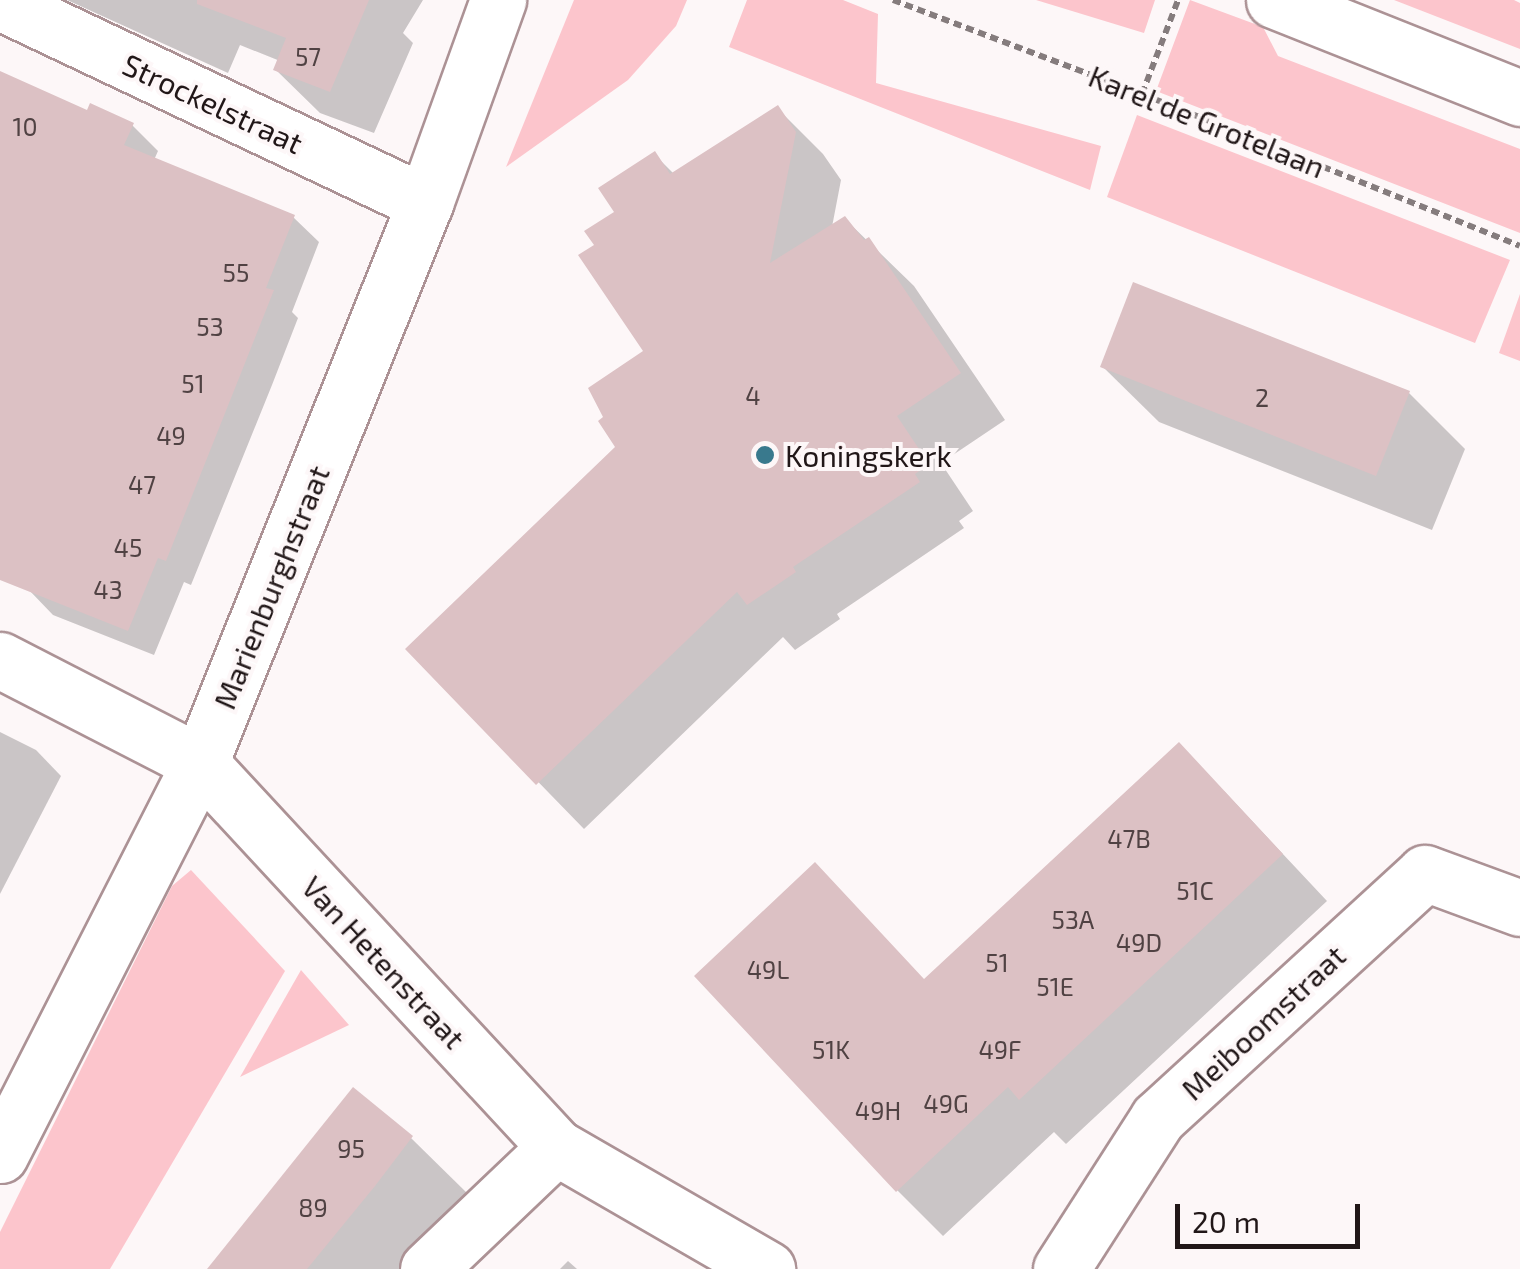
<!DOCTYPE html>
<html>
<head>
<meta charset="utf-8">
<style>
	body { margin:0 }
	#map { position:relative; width:1520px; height:1269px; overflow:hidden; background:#fdf7f8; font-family:"Exo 2",sans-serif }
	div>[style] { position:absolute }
	.green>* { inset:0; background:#fcc5cc }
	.shadow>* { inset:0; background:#0003 }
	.building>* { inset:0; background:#dcc1c4 }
	.path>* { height:6px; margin-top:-3px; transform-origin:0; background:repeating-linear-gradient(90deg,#857c7d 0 8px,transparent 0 13px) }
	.roads { filter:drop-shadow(2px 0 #ac9295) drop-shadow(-2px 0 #ac9295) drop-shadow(0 2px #ac9295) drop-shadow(0 -2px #ac9295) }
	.minor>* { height:55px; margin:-27.5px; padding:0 27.5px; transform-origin:27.5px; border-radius:27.5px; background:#fff }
	.dots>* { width:28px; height:28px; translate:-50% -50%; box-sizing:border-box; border:5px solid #fdf7f8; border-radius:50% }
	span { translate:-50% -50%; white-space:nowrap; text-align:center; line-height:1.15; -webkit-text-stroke:8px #fdf7f8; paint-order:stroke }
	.number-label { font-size:25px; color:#504243 }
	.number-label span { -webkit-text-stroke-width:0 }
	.street-label { font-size:30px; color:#211718 }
	.poi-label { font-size:30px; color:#211718 }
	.left { translate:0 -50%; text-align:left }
	.scale { position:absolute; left:1175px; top:1204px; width:185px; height:45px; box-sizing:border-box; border:5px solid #211718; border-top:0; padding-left:12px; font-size:30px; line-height:35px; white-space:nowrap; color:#211718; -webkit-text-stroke:8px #fdf7f8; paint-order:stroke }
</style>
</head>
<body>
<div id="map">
	<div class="green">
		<div style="clip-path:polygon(574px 0,687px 0,676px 26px,628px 80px,506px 167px)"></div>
		<div style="clip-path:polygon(747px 0,843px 0,878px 14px,876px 83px,1101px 146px,1090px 190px,729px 47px)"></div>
		<div style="clip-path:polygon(1036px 0,1155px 0,1144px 33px)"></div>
		<div style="clip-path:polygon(1190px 0,1263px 27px,1278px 56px,1520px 149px,1520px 233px,1156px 91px)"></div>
		<div style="clip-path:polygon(1394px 0,1514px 0,1520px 3px,1520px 49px)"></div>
		<div style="clip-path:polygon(1137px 115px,1510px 260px,1475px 343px,1107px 197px)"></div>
		<div style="clip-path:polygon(1520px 294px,1520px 361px,1499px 353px)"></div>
		<div style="clip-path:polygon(191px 870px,285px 971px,110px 1269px,0 1269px,0 1232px,172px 886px)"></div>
		<div style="clip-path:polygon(301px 970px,349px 1025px,240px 1077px)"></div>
	</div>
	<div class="shadow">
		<div style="clip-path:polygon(67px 0,423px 0,403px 33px,413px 43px,374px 133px,320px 113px,276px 70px,280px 61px,240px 45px,228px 73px)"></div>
		<div style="clip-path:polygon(0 73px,88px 113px,132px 125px,158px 151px,154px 160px,293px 217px,319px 242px,292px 312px,298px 318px,272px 385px,191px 585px,184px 582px,154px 655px,53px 615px,28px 589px,0 500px)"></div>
		<div style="clip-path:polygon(777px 108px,823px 154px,841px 180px,832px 227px,845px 219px,914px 286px,1005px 420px,941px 463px,973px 511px,959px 521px,964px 528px,837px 614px,840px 619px,795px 650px,783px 637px,584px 829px,409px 649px,619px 447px,646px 352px,597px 246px,654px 154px,674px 174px)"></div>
		<div style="clip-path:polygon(1103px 367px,1409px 393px,1465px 449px,1432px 530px,1159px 422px)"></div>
		<div style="clip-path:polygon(0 732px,36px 750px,61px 776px,0 894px)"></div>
		<div style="clip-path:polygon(1224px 791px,1327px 901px,1066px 1144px,1054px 1132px,943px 1236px,897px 1190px,925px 981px)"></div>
		<div style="clip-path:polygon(411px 1138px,467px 1193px,406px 1269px,211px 1269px)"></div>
		<div style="clip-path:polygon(568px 1261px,577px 1269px,560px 1269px)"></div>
	</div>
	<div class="building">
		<div style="clip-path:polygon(197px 0,369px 0,330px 92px,273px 70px,286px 38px,197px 4px)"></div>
		<div style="clip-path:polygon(0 71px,87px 110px,90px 103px,134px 123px,124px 145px,295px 215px,266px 288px,274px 290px,247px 358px,166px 561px,158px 558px,128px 631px,0 580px)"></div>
		<div style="clip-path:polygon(778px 105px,796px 132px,770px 263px,845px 216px,864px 240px,869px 237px,961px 373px,897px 416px,929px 464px,915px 474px,920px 482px,793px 567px,796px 572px,747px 605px,737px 592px,536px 785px,405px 649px,615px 447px,598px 421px,603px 417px,588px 388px,643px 351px,578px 255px,594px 245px,584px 231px,614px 212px,598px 188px,655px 151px,670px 174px)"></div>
		<div style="clip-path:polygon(1133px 282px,1410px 391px,1376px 476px,1100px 367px)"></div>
		<div style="clip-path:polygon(1179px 742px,1283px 854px,1019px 1100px,1008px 1087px,896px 1192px,694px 976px,815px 862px,924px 979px)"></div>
		<div style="clip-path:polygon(353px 1087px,413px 1136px,375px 1186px,307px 1269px,207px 1269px)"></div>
	</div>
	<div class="path">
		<div style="left:893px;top:0;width:266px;rotate:20.7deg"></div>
		<div style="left:1142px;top:94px;width:407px;rotate:21.9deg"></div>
		<div style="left:1142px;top:94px;width:101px;rotate:-69deg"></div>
	</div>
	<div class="roads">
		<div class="minor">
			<div style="left:1274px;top:0;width:265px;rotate:21.7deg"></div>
			<div style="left:0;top:2px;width:470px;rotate:25.3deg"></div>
			<div style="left:0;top:660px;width:225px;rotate:27.2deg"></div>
			<div style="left:200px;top:763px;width:524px;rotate:47.17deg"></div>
			<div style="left:556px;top:1147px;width:244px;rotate:30deg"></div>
			<div style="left:0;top:1155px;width:440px;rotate:-63deg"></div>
			<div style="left:200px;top:763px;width:604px;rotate:-68.11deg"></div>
			<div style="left:425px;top:203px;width:216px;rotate:-70.2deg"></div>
			<div style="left:428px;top:1269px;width:177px;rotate:-43.6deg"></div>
			<div style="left:1061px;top:1269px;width:179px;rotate:-57.3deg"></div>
			<div style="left:1158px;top:1118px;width:362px;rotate:-42.5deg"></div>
			<div style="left:1425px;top:873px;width:101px;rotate:20.2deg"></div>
		</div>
	</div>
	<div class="dots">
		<div style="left:765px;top:455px;background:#39798d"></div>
	</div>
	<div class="number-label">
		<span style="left:308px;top:56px">57</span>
		<span style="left:25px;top:126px">10</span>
		<span style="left:236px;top:272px">55</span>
		<span style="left:210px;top:326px">53</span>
		<span style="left:193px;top:383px">51</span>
		<span style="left:753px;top:395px">4</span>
		<span style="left:1262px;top:397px">2</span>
		<span style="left:171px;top:435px">49</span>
		<span style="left:142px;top:484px">47</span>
		<span style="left:128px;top:547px">45</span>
		<span style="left:108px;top:589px">43</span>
		<span style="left:1129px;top:838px">47B</span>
		<span style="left:1195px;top:890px">51C</span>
		<span style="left:1073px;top:919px">53A</span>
		<span style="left:1139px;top:942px">49D</span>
		<span style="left:997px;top:962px">51</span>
		<span style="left:768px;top:969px">49L</span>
		<span style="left:1055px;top:986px">51E</span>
		<span style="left:831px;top:1049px">51K</span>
		<span style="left:1000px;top:1049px">49F</span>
		<span style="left:946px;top:1103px">49G</span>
		<span style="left:878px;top:1110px">49H</span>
		<span style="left:351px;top:1148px">95</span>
		<span style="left:313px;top:1207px">89</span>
	</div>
	<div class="street-label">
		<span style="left:213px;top:103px;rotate:25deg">Strockelstraat</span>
		<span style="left:1207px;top:121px;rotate:22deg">Karel de Grotelaan</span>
		<span style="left:271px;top:587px;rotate:-68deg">Marienburghstraat</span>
		<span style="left:384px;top:962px;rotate:47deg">Van Hetenstraat</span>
		<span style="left:1263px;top:1022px;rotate:-43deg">Meiboomstraat</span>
	</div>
	<div class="poi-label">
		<span class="left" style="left:785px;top:455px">Koningskerk</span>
	</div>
	<div class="scale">20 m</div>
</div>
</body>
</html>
